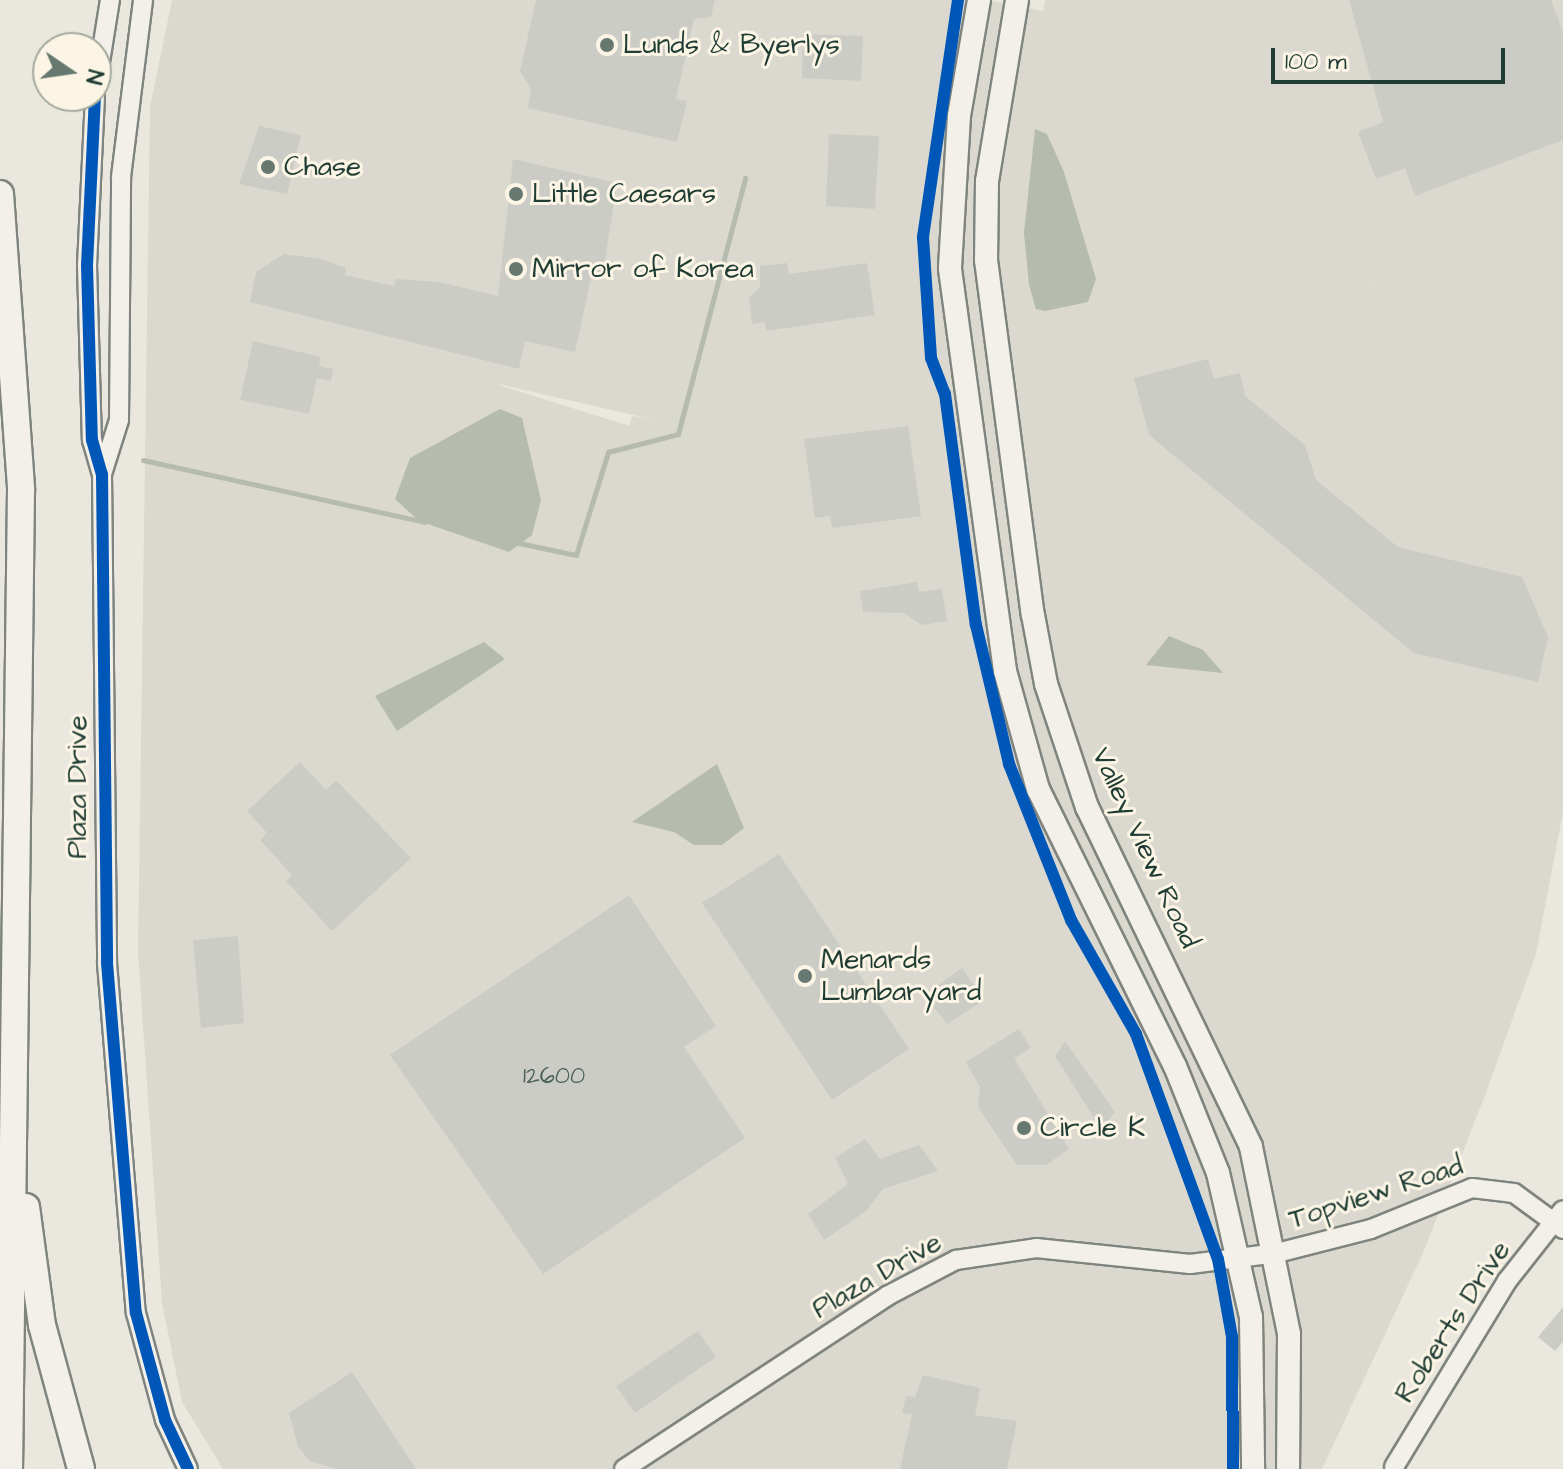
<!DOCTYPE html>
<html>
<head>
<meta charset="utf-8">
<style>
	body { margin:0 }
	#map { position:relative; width:1563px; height:1469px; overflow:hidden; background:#eae7df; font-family:"Architects Daughter",sans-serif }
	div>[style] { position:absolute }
	.built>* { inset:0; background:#dbd9cf }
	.green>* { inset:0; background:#dad9cd }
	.water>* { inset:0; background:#b6bbaf }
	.stream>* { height:5px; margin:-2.5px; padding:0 2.5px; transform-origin:2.5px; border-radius:2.5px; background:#b6bbaf }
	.building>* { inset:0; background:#ccccc6 }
	.roads { filter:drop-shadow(2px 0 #80847f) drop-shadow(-2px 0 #80847f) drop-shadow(0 2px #80847f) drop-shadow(0 -2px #80847f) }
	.minor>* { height:18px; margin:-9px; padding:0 9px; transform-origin:9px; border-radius:9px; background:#f3f0ea }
	.major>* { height:22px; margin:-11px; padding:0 11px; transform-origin:11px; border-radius:11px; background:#f3f0ea }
	.highway>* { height:26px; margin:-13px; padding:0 13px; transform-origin:13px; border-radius:13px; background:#f3f0ea }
	.cycleway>* { height:12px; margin:-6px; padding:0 6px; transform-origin:6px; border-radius:6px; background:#0057b8 }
	.dots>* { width:22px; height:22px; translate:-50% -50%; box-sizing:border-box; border:4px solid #fcf5e5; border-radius:50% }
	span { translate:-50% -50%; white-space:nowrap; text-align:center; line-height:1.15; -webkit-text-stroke:6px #fcf5e5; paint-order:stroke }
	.number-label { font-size:24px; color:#4a6158 }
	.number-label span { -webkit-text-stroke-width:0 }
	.poi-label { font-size:28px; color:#1f3d34 }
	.left { translate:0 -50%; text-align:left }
	.street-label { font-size:28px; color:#1f3d34 }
	.north { position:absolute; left:32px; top:32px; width:80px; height:80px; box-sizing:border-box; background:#fcf5e5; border:2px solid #a4ab9e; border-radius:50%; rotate:103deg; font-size:22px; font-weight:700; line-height:32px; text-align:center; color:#1f3d34 }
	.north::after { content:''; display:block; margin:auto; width:28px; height:36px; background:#667870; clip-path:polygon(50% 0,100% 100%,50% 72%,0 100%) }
	.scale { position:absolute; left:1271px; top:48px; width:234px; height:36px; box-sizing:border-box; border:4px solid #1f3d34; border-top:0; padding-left:10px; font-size:24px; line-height:28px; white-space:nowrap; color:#1f3d34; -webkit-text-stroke:6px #fcf5e5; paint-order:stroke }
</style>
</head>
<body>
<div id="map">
	<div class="built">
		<div style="clip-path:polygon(evenodd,172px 0,989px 0,1043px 11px,1045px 0,1563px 0,1563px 201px,1367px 279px,1414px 361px,1563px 431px,1563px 812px,1536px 954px,1486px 1093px,1423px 1253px,1322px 1469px,223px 1469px,182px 1402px,162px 1303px,138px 952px,150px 107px,172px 0,498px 384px,668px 423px,665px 437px,498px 385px,498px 384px)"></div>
	</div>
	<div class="green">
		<div style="clip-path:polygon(1563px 200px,1563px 435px,1408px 359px,1367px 278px)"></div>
		<div style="clip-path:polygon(684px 354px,803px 386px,780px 428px,797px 536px,816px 569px,774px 730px,666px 639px,458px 800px,266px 634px,263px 500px,586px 569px,632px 416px,668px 422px)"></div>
	</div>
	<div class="water">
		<div style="clip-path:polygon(1035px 129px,1047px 134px,1064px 172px,1096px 279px,1088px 302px,1045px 311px,1036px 309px,1029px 285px,1024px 233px)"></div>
		<div style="clip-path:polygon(500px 409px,522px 418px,541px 500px,532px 535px,509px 552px,419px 521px,395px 499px,410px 458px)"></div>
		<div style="clip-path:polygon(1169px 636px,1203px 650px,1223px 673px,1146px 665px)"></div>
		<div style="clip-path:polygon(484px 642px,505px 659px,397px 731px,375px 696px)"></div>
		<div style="clip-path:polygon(717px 764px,744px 828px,722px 845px,694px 845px,674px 832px,632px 822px)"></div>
	</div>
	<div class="stream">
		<div style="left:143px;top:460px;width:288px;rotate:12.4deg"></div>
		<div style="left:519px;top:543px;width:58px;rotate:11.9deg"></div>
		<div style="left:576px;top:555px;width:108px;rotate:-72.7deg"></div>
		<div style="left:608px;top:452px;width:72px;rotate:-14.4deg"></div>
		<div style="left:678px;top:434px;width:265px;rotate:-75.3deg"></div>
	</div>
	<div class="building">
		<div style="clip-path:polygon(536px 0,715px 0,711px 17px,694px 19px,676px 99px,687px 101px,677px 142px,528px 108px,531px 89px,520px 71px)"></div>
		<div style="clip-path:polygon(1349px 0,1551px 0,1563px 32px,1563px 140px,1415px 196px,1405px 168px,1376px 179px,1358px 132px,1383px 122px)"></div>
		<div style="clip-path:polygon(803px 34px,863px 36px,861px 81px,802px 78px)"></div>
		<div style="clip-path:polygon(259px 126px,301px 135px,287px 194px,239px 184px)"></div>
		<div style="clip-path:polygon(829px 134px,879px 136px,875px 209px,826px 206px)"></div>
		<div style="clip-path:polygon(513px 159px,617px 183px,602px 280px,591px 278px,575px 352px,525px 341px,519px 369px,250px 302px,256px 272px,284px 254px,321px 259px,346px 268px,345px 275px,394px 286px,396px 279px,439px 282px,498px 296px)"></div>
		<div style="clip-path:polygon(787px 263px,789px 274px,867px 263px,875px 315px,766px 331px,765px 322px,752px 324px,749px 298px,760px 287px,760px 266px)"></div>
		<div style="clip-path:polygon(253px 341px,321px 357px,319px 366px,333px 369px,331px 381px,317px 378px,309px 414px,240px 400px)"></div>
		<div style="clip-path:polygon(1208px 359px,1214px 379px,1240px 373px,1245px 396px,1305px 445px,1316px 480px,1398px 547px,1522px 577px,1548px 637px,1538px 682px,1414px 653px,1149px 435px,1134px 378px)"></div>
		<div style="clip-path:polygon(908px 426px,921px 516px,832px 528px,830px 516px,815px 518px,804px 439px)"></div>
		<div style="clip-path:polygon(917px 582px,919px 592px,942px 589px,947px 621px,922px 625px,904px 613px,863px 612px,860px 591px)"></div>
		<div style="clip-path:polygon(300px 762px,326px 790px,336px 780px,411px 858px,332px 931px,286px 881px,292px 875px,260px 840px,267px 833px,247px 811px)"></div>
		<div style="clip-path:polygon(779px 854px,909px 1049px,832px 1100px,702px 903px)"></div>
		<div style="clip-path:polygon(629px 895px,716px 1026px,684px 1047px,745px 1138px,543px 1274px,390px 1055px)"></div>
		<div style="clip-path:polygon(238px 936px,244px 1023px,201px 1028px,193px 940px)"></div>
		<div style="clip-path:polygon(962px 968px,984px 1000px,947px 1024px,924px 995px)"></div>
		<div style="clip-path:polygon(1019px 1029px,1031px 1048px,1014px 1058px,1069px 1149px,1046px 1165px,1017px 1165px,978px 1107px,980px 1087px,966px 1062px)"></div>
		<div style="clip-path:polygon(1065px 1041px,1115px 1112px,1101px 1129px,1055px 1056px)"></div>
		<div style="clip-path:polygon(865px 1139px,880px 1159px,919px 1145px,938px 1171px,883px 1189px,866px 1211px,824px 1240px,808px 1214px,848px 1184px,835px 1158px)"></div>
		<div style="clip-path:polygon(1563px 1307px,1563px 1342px,1555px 1351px,1538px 1337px)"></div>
		<div style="clip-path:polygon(698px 1331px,716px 1357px,635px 1413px,616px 1386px)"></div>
		<div style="clip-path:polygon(352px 1372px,416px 1469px,336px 1469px,310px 1461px,298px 1447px,289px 1413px)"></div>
		<div style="clip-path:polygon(923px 1375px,980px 1388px,975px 1415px,1017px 1421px,1007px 1469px,900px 1469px,912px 1414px,902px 1413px,906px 1396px,915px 1397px)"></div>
	</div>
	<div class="roads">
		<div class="minor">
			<div style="left:96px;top:87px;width:88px;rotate:-80.9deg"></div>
			<div style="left:95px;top:96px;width:169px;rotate:92.7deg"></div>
			<div style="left:87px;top:265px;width:175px;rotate:88.4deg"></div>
			<div style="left:92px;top:440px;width:35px;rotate:74deg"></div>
			<div style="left:102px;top:474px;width:489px;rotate:89.4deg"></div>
			<div style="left:107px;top:963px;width:351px;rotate:85.3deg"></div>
			<div style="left:136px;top:1313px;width:111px;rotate:74.8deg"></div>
			<div style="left:165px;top:1420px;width:54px;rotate:64.9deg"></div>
			<div style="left:102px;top:474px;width:57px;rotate:-72.5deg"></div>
			<div style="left:119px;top:420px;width:243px;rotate:-89.5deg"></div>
			<div style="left:121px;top:177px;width:178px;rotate:-82.9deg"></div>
			<div style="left:1394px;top:1467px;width:218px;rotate:-58.7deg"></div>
			<div style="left:1507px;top:1281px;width:90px;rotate:-51.7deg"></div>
			<div style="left:624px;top:1469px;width:315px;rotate:-33.3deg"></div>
			<div style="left:887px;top:1296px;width:78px;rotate:-27.6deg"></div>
			<div style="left:956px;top:1260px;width:81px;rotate:-8.5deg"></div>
			<div style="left:1036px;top:1248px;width:155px;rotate:5.9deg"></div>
			<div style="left:1190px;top:1264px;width:88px;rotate:-7.2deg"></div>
			<div style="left:1277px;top:1253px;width:97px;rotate:-14.3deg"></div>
			<div style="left:1371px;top:1229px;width:109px;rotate:-22.1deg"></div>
			<div style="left:1472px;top:1188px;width:42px;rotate:6.8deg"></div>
			<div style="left:1514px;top:1193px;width:61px;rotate:36.3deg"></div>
		</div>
		<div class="major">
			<div style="left:979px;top:0;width:118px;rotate:99.8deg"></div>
			<div style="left:959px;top:116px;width:153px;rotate:93.4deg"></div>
			<div style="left:950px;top:269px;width:406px;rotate:82.2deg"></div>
			<div style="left:1005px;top:671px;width:123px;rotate:74.4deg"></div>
			<div style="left:1038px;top:789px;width:309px;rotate:63.7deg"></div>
			<div style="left:1175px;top:1066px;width:115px;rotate:68.1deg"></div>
			<div style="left:1218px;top:1173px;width:148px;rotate:77.1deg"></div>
			<div style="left:1251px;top:1317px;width:152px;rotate:89.2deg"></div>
			<div style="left:1017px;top:0;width:183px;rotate:99.4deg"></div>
			<div style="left:987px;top:181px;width:79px;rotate:90.7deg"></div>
			<div style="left:986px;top:260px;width:358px;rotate:82.5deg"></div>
			<div style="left:1033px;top:615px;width:70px;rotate:79.3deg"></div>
			<div style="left:1046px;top:684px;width:130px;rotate:71.6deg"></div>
			<div style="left:1087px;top:807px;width:377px;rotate:64.2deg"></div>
			<div style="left:1251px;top:1147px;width:191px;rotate:78.5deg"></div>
			<div style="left:1289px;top:1334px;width:135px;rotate:90.4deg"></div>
		</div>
		<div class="highway">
			<div style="left:0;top:194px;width:297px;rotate:85.9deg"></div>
			<div style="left:21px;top:490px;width:979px;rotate:90.7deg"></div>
			<div style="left:26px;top:1207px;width:119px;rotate:82.3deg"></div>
			<div style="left:42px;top:1325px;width:149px;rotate:74.8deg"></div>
		</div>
	</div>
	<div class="cycleway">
		<div style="left:958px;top:0;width:240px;rotate:98.4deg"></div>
		<div style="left:923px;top:237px;width:121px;rotate:86.2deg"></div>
		<div style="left:931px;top:358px;width:39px;rotate:69deg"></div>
		<div style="left:945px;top:394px;width:233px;rotate:82.4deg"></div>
		<div style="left:976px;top:625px;width:143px;rotate:76.6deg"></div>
		<div style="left:1009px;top:764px;width:168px;rotate:68.3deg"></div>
		<div style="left:1071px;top:920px;width:131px;rotate:60.3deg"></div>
		<div style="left:1136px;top:1034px;width:239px;rotate:70deg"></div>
		<div style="left:1218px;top:1259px;width:79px;rotate:79.8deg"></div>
		<div style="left:1232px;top:1337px;width:132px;rotate:89.6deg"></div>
		<div style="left:95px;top:96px;width:169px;rotate:92.7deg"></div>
		<div style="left:87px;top:265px;width:175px;rotate:88.4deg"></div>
		<div style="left:92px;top:440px;width:35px;rotate:74deg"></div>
		<div style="left:102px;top:474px;width:489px;rotate:89.4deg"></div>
		<div style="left:107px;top:963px;width:351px;rotate:85.3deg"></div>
		<div style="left:136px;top:1313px;width:111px;rotate:74.8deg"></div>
		<div style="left:165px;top:1420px;width:54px;rotate:64.9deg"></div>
	</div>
	<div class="dots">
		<div style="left:607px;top:45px;background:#667870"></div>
		<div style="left:268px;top:167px;background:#667870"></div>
		<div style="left:516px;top:194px;background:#667870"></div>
		<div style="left:516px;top:269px;background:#667870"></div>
		<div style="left:805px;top:976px;background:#667870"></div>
		<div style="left:1024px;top:1128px;background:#667870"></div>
	</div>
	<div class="number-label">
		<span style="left:554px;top:1077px">12600</span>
	</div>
	<div class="poi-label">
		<span class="left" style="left:623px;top:45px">Lunds &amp; Byerlys</span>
		<span class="left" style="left:284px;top:167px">Chase</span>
		<span class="left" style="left:532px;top:194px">Little Caesars</span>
		<span class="left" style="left:532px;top:269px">Mirror of Korea</span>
		<span class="left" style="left:821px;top:976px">Menards<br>Lumbaryard</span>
		<span class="left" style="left:1040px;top:1128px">Circle K</span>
	</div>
	<div class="street-label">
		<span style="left:78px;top:787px;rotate:-90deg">Plaza Drive</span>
		<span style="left:1145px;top:848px;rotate:65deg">Valley View Road</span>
		<span style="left:1376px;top:1193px;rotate:-18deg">Topview Road</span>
		<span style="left:877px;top:1276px;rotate:-30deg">Plaza Drive</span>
		<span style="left:1453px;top:1322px;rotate:-57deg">Roberts Drive</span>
	</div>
	<div class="north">N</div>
	<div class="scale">100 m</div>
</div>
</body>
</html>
